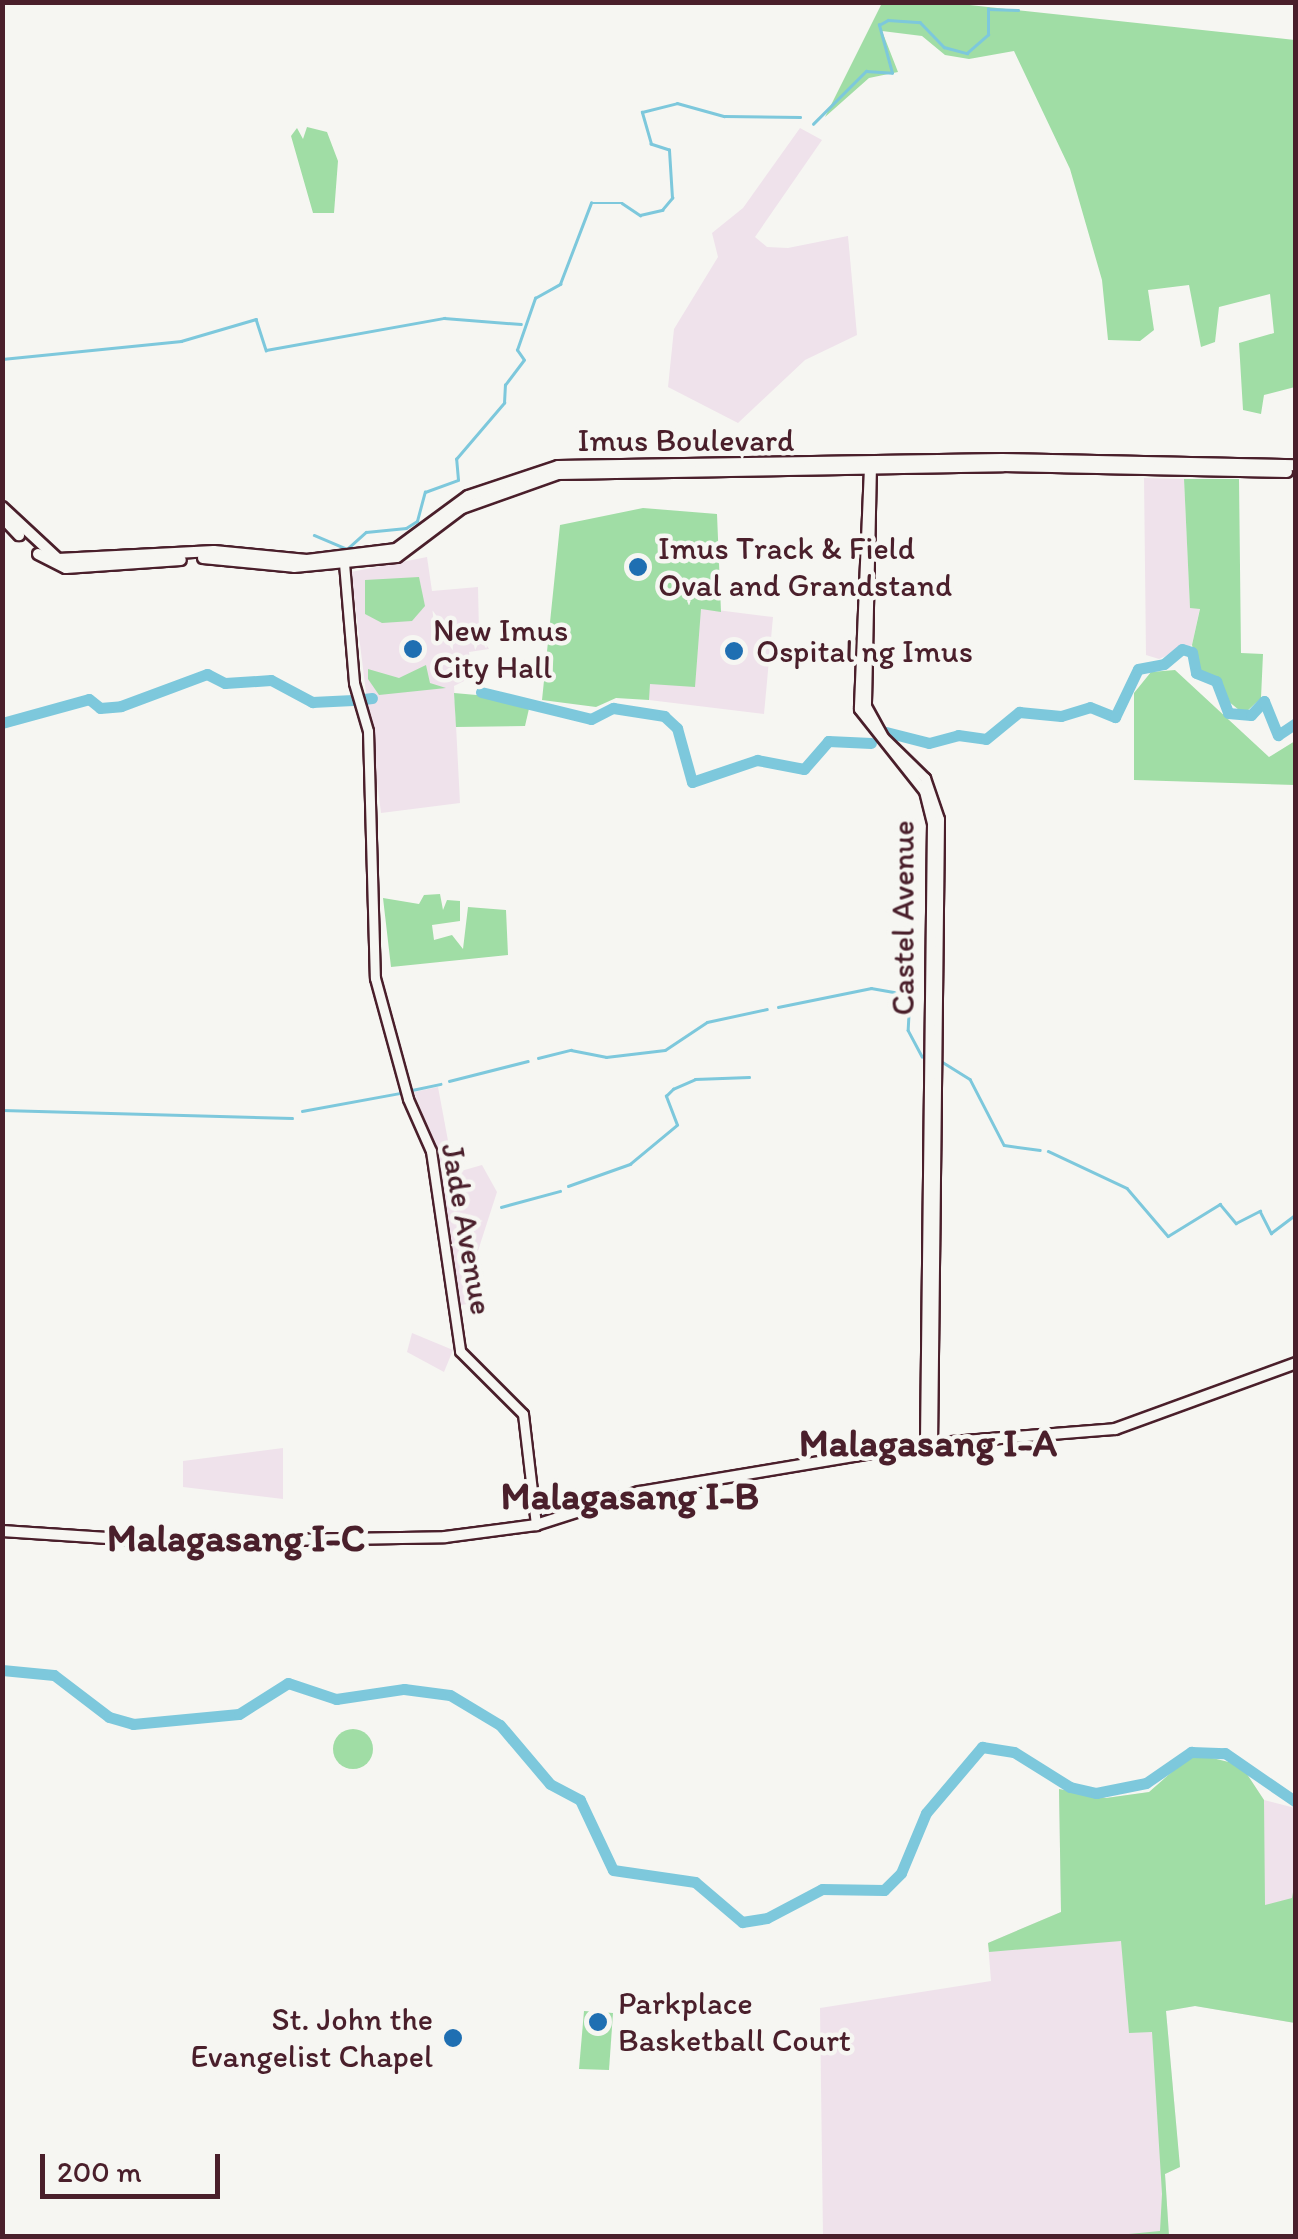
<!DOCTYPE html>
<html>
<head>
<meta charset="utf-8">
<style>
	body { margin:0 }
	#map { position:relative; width:1298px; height:2239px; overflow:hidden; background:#f6f6f2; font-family:Itim,sans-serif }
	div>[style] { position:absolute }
	.built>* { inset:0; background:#efe2eb }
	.green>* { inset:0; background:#a0dda5 }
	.round { border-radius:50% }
	.stream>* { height:2.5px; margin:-1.25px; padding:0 1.25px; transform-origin:1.25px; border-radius:1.25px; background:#7dc8dc }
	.river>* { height:11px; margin:-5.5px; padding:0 5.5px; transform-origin:5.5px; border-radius:5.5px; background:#7dc8dc }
	.roads { filter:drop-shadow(2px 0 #4a1f2b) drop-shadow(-2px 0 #4a1f2b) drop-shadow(0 2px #4a1f2b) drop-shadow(0 -2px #4a1f2b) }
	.tertiary>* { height:9px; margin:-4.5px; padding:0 4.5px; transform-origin:4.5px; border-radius:4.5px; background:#f6f6f2 }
	.secondary>* { height:10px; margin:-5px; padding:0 5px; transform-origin:5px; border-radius:5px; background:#f6f6f2 }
	.dots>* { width:28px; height:28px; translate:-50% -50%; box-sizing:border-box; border:5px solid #f6f6f2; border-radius:50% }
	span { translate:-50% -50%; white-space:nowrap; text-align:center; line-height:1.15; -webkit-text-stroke:9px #f6f6f2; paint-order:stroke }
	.street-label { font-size:32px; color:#4a1f2b }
	.poi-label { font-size:32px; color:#4a1f2b }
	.left { translate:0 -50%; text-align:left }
	.right { translate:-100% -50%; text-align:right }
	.quarter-label { font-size:38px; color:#4a1f2b; font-weight:700 }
	.frame { position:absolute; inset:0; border:5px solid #4a1f2b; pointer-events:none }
	.scale { position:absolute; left:40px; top:2154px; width:180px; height:45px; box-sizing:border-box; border:5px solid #4a1f2b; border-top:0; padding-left:12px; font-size:30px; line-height:35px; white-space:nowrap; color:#4a1f2b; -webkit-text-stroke:8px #f6f6f2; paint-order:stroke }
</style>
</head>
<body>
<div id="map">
	<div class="built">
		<div style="clip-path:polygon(800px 128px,822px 140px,755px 237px,767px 247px,788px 248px,848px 236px,857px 335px,805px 360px,738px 423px,668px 387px,674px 329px,718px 257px,712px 233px,743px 208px)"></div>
		<div style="clip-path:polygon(1144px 478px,1184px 479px,1190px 607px,1200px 608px,1192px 645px,1159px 659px,1146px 655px)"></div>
		<div style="clip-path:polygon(427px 557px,432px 591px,478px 587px,479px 632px,489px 649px,469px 652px,472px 677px,454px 686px,460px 803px,381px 813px,351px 572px)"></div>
		<div style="clip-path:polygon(701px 608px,773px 617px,764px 714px,649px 700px,649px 684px)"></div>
		<div style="clip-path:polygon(438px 1087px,454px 1173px,482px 1165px,497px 1192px,475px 1260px,475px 1303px,460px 1305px,433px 1141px,414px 1092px)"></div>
		<div style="clip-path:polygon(412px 1333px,453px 1350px,444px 1372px,407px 1352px)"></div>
		<div style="clip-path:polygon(283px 1448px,283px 1499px,183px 1487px,183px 1461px)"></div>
		<div style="clip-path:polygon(1189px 1757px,1241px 1765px,1264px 1800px,1295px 1808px,1295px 2023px,1195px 2006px,1166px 2011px,1180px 2167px,1165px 2174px,1169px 2236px,823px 2236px,820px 2008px,991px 1981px,988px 1943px,1061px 1912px,1059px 1789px,1106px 1798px,1150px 1792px)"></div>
	</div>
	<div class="green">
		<div style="clip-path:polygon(882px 3px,951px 3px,1295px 40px,1295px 387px,1264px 395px,1261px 414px,1243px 410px,1239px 343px,1274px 333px,1270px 294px,1219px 307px,1215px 342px,1201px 347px,1189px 285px,1148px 290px,1154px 330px,1140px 341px,1108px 340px,1102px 280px,1070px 169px,1014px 51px,969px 59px,945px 55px,922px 36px,882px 31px,898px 72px,869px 78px,825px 117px)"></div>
		<div style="clip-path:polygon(307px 127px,327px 132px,338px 161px,334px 213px,313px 213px,291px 136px,297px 128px,303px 139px)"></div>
		<div style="clip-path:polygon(1184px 479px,1239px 479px,1241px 653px,1263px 654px,1261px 698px,1244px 714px,1223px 697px,1220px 682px,1199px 674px,1192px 645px,1200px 609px,1190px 608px)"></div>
		<div style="clip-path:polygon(643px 508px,717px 514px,721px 612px,701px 609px,695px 687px,650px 684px,649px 700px,616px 698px,596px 707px,542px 700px,560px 525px)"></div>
		<div style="clip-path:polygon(419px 577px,425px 606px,412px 621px,382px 623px,365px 614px,365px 580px)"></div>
		<div style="clip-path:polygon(426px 665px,430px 683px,446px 688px,379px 695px,368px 679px,368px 669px,399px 678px)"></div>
		<div style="clip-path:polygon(1175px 670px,1269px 757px,1295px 741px,1295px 785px,1134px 780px,1134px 693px,1151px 672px)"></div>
		<div style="clip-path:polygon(454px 693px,531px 700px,525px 726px,456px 727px)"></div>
		<div style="clip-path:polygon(440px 894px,443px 910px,447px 900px,460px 901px,460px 921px,432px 925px,434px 940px,452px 935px,463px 949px,468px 907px,506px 910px,508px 955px,391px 967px,383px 898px,419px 904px,424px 895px)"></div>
		<div class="round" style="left:333px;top:1729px;width:40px;height:40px"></div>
		<div style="clip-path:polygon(1204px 1756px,1241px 1765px,1264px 1800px,1265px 1905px,1292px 1898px,1295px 1880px,1295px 2023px,1195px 2006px,1166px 2011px,1180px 2167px,1165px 2174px,1169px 2236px,1108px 2236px,1160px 2231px,1162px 2194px,1152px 2032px,1129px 2033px,1121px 1941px,989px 1952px,988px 1943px,1061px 1912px,1059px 1789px,1106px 1798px,1149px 1792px,1189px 1757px)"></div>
		<div style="clip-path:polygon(584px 2011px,613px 2013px,609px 2070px,579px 2069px)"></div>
	</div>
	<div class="stream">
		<div style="left:813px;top:124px;width:75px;rotate:-45deg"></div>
		<div style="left:866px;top:71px;width:26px;rotate:4deg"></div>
		<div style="left:892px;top:73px;width:50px;rotate:-105.2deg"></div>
		<div style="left:879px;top:25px;width:10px;rotate:-29deg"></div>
		<div style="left:888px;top:20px;width:32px;rotate:4deg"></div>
		<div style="left:920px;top:22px;width:35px;rotate:46deg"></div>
		<div style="left:944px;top:47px;width:24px;rotate:15deg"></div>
		<div style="left:967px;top:53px;width:28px;rotate:-41deg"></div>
		<div style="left:988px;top:35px;width:26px;rotate:-90deg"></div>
		<div style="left:988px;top:9px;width:30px;rotate:2deg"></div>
		<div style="left:2px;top:359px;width:180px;rotate:-5.7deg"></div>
		<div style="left:181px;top:341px;width:78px;rotate:-16.3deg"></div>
		<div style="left:256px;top:319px;width:33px;rotate:72deg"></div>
		<div style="left:266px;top:350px;width:181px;rotate:-10.2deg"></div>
		<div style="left:444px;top:318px;width:77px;rotate:4.5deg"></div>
		<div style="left:314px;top:535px;width:36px;rotate:23deg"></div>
		<div style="left:347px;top:549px;width:25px;rotate:-42deg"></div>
		<div style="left:366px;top:532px;width:40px;rotate:-5.7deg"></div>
		<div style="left:406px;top:528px;width:13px;rotate:-32deg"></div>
		<div style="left:417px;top:521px;width:30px;rotate:-75deg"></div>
		<div style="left:425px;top:492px;width:35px;rotate:-20deg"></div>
		<div style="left:458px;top:480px;width:21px;rotate:-95deg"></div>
		<div style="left:456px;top:459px;width:74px;rotate:-49.4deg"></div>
		<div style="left:504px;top:403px;width:18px;rotate:-87deg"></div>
		<div style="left:505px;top:385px;width:31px;rotate:-53deg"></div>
		<div style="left:524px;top:360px;width:12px;rotate:-125deg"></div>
		<div style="left:517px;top:350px;width:55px;rotate:-70.9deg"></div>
		<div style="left:535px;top:298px;width:29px;rotate:-29deg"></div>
		<div style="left:560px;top:284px;width:87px;rotate:-69.1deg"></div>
		<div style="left:591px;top:203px;width:31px"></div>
		<div style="left:622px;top:203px;width:22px;rotate:34deg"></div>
		<div style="left:640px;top:215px;width:23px;rotate:-13deg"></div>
		<div style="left:662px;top:210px;width:16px;rotate:-50deg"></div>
		<div style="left:672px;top:198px;width:48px;rotate:-93.6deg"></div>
		<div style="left:669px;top:150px;width:19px;rotate:-162deg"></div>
		<div style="left:651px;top:144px;width:33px;rotate:-106deg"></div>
		<div style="left:642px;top:112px;width:36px;rotate:-14deg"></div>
		<div style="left:677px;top:103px;width:49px;rotate:15.5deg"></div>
		<div style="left:724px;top:116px;width:76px;rotate:0.8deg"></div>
		<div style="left:778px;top:1007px;width:95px;rotate:-11.5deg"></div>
		<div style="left:871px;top:988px;width:40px;rotate:10deg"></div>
		<div style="left:910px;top:995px;width:35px;rotate:93deg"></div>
		<div style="left:908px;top:1030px;width:30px;rotate:62deg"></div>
		<div style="left:538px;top:1058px;width:34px;rotate:-14deg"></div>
		<div style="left:571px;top:1050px;width:36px;rotate:11deg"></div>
		<div style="left:606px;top:1057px;width:59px;rotate:-6.8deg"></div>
		<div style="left:665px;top:1050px;width:50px;rotate:-33.7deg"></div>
		<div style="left:707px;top:1022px;width:61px;rotate:-12.2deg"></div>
		<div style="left:941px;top:1061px;width:34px;rotate:32deg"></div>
		<div style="left:970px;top:1079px;width:74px;rotate:62.7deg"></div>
		<div style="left:1004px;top:1145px;width:36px;rotate:8deg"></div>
		<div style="left:449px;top:1081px;width:81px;rotate:-14.2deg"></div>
		<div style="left:412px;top:1090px;width:29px;rotate:-12deg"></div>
		<div style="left:2px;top:1110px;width:290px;rotate:1.6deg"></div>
		<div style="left:302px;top:1111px;width:100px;rotate:-10.4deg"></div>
		<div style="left:1048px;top:1151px;width:87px;rotate:25.1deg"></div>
		<div style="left:1127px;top:1188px;width:63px;rotate:49.5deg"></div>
		<div style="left:1168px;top:1236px;width:61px;rotate:-31.6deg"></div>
		<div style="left:1220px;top:1204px;width:25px;rotate:50deg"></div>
		<div style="left:1236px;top:1223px;width:27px;rotate:-27deg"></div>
		<div style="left:1260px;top:1211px;width:25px;rotate:63deg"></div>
		<div style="left:1271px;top:1233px;width:31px;rotate:-37deg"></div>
		<div style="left:568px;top:1186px;width:66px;rotate:-19.5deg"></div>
		<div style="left:630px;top:1164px;width:61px;rotate:-39.7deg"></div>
		<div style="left:677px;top:1125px;width:31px;rotate:-111deg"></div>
		<div style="left:666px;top:1096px;width:10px;rotate:-45deg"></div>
		<div style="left:673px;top:1089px;width:24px;rotate:-24deg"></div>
		<div style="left:695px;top:1079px;width:54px;rotate:-2.1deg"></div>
		<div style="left:501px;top:1207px;width:61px;rotate:-15.2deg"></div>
		<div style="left:955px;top:1437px;width:51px;rotate:-4.5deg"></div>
		<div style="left:541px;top:1516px;width:13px;rotate:-9deg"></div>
		<div style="left:173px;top:1537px;width:16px;rotate:-4deg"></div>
	</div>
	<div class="river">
		<div style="left:481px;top:692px;width:113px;rotate:13.8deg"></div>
		<div style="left:591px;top:719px;width:25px;rotate:-27deg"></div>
		<div style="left:613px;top:708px;width:52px;rotate:8.9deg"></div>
		<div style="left:664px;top:716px;width:18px;rotate:43deg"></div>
		<div style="left:677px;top:728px;width:56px;rotate:74.5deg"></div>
		<div style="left:692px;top:782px;width:69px;rotate:-18.7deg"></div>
		<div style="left:757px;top:760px;width:48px;rotate:10.8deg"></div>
		<div style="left:804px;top:769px;width:37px;rotate:-49deg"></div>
		<div style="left:828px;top:741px;width:43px;rotate:2.7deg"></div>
		<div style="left:364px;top:699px;width:8px;rotate:-7deg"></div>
		<div style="left:2px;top:723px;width:90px;rotate:-15.4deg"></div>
		<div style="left:89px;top:699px;width:14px;rotate:39deg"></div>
		<div style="left:100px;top:708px;width:21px;rotate:-5deg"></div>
		<div style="left:121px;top:706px;width:92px;rotate:-20.4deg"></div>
		<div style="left:207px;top:674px;width:20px;rotate:27deg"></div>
		<div style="left:225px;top:683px;width:46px;rotate:-3.7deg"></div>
		<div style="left:271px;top:680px;width:47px;rotate:28.2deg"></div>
		<div style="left:312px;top:702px;width:41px;rotate:-2.8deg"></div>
		<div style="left:886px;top:732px;width:44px;rotate:14.3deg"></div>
		<div style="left:929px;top:743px;width:30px;rotate:-15deg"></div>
		<div style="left:958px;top:735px;width:28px;rotate:8deg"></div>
		<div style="left:986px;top:739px;width:43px;rotate:-39.3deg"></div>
		<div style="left:1019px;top:712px;width:42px;rotate:5.4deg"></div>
		<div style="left:1061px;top:716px;width:30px;rotate:-17deg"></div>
		<div style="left:1090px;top:707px;width:27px;rotate:22deg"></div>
		<div style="left:1115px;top:717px;width:53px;rotate:-64.4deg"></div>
		<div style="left:1138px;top:669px;width:26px;rotate:-11deg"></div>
		<div style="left:1164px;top:664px;width:23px;rotate:-40deg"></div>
		<div style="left:1182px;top:649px;width:10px;rotate:17deg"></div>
		<div style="left:1192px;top:652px;width:21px;rotate:79deg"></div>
		<div style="left:1196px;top:673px;width:22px;rotate:22deg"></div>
		<div style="left:1216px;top:681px;width:34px;rotate:69deg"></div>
		<div style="left:1228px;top:713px;width:23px;rotate:5deg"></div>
		<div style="left:1251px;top:715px;width:19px;rotate:-47deg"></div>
		<div style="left:1264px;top:701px;width:37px;rotate:68deg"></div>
		<div style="left:1278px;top:735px;width:22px;rotate:-34deg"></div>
		<div style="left:2px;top:1670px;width:52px;rotate:5.5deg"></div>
		<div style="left:54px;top:1675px;width:69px;rotate:37.4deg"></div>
		<div style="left:109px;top:1717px;width:25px;rotate:16deg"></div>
		<div style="left:133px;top:1724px;width:106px;rotate:-5.4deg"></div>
		<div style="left:239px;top:1714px;width:58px;rotate:-32.3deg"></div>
		<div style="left:288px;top:1683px;width:51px;rotate:18.4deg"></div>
		<div style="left:336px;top:1699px;width:69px;rotate:-8.4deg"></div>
		<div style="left:404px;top:1689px;width:46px;rotate:7.4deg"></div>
		<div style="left:450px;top:1695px;width:58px;rotate:31deg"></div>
		<div style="left:500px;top:1725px;width:77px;rotate:49.7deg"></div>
		<div style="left:550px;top:1784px;width:34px;rotate:28deg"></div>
		<div style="left:580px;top:1800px;width:77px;rotate:64.8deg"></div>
		<div style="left:613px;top:1870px;width:83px;rotate:8.3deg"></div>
		<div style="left:695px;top:1882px;width:62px;rotate:40.4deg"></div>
		<div style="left:742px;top:1922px;width:25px;rotate:-9deg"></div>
		<div style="left:767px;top:1918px;width:62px;rotate:-27.8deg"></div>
		<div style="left:822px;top:1889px;width:62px;rotate:0.9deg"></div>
		<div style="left:884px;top:1890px;width:24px;rotate:-45deg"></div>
		<div style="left:901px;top:1873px;width:65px;rotate:-67.4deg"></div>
		<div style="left:926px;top:1813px;width:87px;rotate:-49.7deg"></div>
		<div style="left:982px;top:1747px;width:32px;rotate:9deg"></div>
		<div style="left:1014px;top:1752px;width:66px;rotate:32deg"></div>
		<div style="left:1070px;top:1787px;width:27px;rotate:13deg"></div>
		<div style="left:1096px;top:1793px;width:51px;rotate:-11.3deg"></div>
		<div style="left:1146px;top:1783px;width:55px;rotate:-34.6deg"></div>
		<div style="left:1191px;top:1752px;width:34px;rotate:2deg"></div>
		<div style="left:1225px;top:1753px;width:86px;rotate:34.6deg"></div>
	</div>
	<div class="roads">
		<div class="tertiary">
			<div style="left:871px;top:464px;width:242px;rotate:91.2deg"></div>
			<div style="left:866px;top:706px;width:35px;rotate:61deg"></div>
			<div style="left:883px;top:737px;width:59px;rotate:44.3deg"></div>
			<div style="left:925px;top:778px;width:43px;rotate:71.1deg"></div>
			<div style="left:939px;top:819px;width:624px;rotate:90.64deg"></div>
			<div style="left:869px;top:467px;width:242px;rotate:92.4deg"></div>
			<div style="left:859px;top:709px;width:105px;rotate:51.6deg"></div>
			<div style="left:924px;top:791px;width:33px;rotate:76deg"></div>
			<div style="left:932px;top:823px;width:621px;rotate:90.65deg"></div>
			<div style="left:344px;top:563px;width:120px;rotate:85.2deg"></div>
			<div style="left:354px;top:683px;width:50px;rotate:73.7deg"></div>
			<div style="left:368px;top:731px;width:247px;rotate:88.4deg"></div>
			<div style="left:375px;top:978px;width:125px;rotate:74.7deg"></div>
			<div style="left:408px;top:1099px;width:57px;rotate:66.1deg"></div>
			<div style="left:431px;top:1151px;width:202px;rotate:81.7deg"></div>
			<div style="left:460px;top:1351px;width:89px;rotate:45deg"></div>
			<div style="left:523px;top:1414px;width:112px;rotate:83.3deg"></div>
		</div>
		<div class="secondary">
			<div style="left:2px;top:507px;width:76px;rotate:42.9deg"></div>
			<div style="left:58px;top:559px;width:156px;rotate:-2.9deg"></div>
			<div style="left:214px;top:551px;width:93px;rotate:5.5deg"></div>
			<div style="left:307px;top:560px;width:90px;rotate:-7deg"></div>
			<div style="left:396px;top:549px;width:89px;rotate:-36.4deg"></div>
			<div style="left:468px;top:496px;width:95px;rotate:-18.4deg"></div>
			<div style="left:558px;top:466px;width:444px;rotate:-0.9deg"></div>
			<div style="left:1002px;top:459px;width:294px;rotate:1.2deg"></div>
			<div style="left:2px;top:517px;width:25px;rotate:47deg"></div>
			<div style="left:38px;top:554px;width:31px;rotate:27deg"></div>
			<div style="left:66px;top:568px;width:115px;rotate:-4deg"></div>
			<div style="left:203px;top:558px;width:91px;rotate:5.6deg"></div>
			<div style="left:294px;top:567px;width:103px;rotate:-5.5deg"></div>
			<div style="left:397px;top:557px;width:81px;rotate:-37deg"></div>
			<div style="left:462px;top:508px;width:102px;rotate:-19.5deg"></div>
			<div style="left:558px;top:474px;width:445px;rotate:-1deg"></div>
			<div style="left:1003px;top:466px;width:284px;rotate:1.2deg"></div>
			<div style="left:2px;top:1531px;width:166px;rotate:3.8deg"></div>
			<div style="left:168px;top:1542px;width:277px;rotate:-1deg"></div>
			<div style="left:445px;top:1537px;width:92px;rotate:-7.5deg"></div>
			<div style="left:536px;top:1525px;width:108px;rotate:-17.8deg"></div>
			<div style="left:639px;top:1492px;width:290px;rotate:-9.5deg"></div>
			<div style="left:925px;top:1444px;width:191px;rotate:-4.5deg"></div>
			<div style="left:1115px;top:1429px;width:193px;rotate:-20deg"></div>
		</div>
	</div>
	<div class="dots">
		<div style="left:638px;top:567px;background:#1f6fb2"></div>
		<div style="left:413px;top:649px;background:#1f6fb2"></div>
		<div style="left:734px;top:651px;background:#1f6fb2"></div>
		<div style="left:598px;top:2022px;background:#1f6fb2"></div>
		<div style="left:453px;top:2038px;background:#1f6fb2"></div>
	</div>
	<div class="street-label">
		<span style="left:686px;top:440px">Imus Boulevard</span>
		<span style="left:903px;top:918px;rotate:-90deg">Castel Avenue</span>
		<span style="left:467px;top:1229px;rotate:80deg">Jade Avenue</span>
	</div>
	<div class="poi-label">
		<span class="left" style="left:658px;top:567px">Imus Track &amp; Field<br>Oval and Grandstand</span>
		<span class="left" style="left:433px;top:649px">New Imus<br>City Hall</span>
		<span class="left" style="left:756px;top:651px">Ospital ng Imus</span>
		<span class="left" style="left:618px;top:2022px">Parkplace<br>Basketball Court</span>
		<span class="right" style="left:433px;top:2038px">St. John the<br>Evangelist Chapel</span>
	</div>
	<div class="quarter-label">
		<span style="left:928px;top:1444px">Malagasang I-A</span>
		<span style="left:630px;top:1497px">Malagasang I-B</span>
		<span style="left:236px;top:1539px">Malagasang I-C</span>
	</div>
	<div class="frame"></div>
	<div class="scale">200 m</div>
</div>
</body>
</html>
